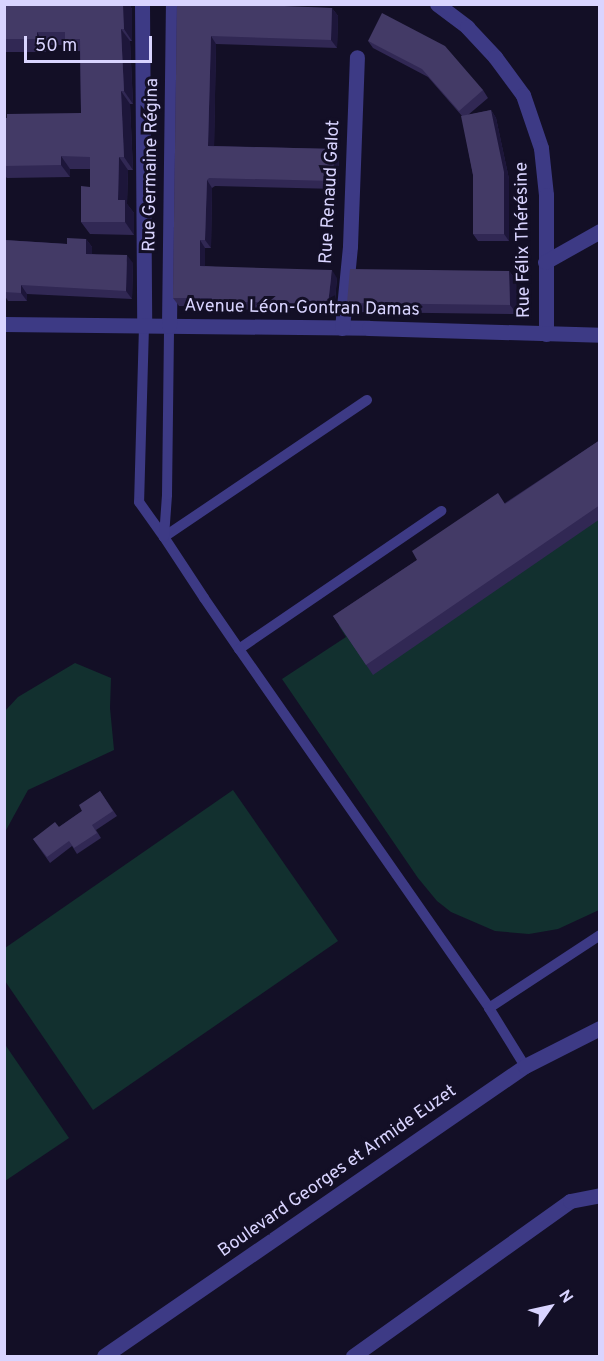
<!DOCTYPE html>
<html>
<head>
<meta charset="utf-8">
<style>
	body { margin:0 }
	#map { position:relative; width:604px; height:1361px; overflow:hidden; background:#130f26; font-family:Overpass,sans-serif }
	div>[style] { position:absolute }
	.green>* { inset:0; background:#12302f }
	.lane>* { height:10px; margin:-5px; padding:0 5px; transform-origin:5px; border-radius:5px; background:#3d3a85 }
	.street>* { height:15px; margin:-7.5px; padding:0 7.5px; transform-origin:7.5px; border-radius:7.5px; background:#3d3a85 }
	.wall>* { inset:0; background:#312854 }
	.shaded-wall>* { inset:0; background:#1d163a }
	.building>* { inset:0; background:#433a66 }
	span { translate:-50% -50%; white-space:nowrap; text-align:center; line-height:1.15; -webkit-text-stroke:6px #130f26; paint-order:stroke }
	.street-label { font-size:18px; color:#d9d4ff }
	.frame { position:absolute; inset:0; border:6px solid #d9d4ff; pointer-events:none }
	.north { position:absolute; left:520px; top:1277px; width:60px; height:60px; -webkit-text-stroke:4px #130f26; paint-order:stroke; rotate:56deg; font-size:16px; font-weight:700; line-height:24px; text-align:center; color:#d9d4ff }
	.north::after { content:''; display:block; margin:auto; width:21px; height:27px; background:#d9d4ff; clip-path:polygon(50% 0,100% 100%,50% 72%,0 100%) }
	.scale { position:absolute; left:24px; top:36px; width:128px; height:27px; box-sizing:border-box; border:3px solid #d9d4ff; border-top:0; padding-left:8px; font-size:18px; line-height:21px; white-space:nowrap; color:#d9d4ff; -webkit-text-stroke:4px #130f26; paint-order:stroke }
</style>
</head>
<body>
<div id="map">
	<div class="green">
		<div style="clip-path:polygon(599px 454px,599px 910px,558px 929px,529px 934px,495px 931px,451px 912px,437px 901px,418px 878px,282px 679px,346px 637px,339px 626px)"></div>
		<div style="clip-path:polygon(75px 663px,111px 678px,110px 708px,114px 750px,28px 790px,5px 832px,5px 711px,18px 697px)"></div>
		<div style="clip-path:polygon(233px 790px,338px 941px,93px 1110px,5px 981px,5px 948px)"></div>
		<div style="clip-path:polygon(4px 1043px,69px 1138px,5px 1181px,4px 1181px)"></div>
	</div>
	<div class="lane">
		<div style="left:144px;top:326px;width:176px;rotate:91.6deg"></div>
		<div style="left:139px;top:502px;width:43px;rotate:54.5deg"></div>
		<div style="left:367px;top:400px;width:245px;rotate:146deg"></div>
		<div style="left:164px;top:537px;width:73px;rotate:56.7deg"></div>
		<div style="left:204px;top:598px;width:62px;rotate:55.5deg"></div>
		<div style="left:239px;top:649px;width:245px;rotate:-34.3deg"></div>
		<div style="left:164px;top:537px;width:42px;rotate:-85.9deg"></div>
		<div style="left:167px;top:495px;width:169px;rotate:-89.3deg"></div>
		<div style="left:239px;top:649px;width:437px;rotate:55.1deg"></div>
		<div style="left:489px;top:1008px;width:68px;rotate:58.2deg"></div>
		<div style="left:489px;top:1008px;width:133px;rotate:-33.3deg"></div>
	</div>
	<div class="street">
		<div style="left:142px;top:4px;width:322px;rotate:89.6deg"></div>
		<div style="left:437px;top:4px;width:38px;rotate:37deg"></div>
		<div style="left:467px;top:27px;width:41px;rotate:47deg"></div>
		<div style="left:495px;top:57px;width:47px;rotate:53.6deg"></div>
		<div style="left:523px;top:95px;width:56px;rotate:71.2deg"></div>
		<div style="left:541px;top:148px;width:47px;rotate:83.9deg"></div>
		<div style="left:546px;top:195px;width:139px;rotate:90deg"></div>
		<div style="left:545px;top:262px;width:63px;rotate:-29.4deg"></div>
		<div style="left:4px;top:324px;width:365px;rotate:0.6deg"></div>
		<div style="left:369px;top:328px;width:231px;rotate:1.7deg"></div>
		<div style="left:169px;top:326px;width:322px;rotate:-89.3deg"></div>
		<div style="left:342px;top:328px;width:82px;rotate:-84.4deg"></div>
		<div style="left:350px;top:246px;width:189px;rotate:-87.9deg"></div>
		<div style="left:104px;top:1356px;width:511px;rotate:-34.56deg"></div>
		<div style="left:525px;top:1066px;width:84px;rotate:-26.9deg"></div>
		<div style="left:353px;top:1356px;width:267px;rotate:-35.5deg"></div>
		<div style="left:570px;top:1201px;width:31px;rotate:-11deg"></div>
	</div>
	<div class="wall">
		<div style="clip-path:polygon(4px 4px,129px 4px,132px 9px,132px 41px,130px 41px,133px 104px,130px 104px,133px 170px,128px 170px,127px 204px,134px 213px,134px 235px,90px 234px,81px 222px,90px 187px,90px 169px,70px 169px,70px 177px,7px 178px,4px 175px,4px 166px,81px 113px,80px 51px,74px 51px,69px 45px,45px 45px,46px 52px,4px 52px)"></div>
		<div style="clip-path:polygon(177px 4px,332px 8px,338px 16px,337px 48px,216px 44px,214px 146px,334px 149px,339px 157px,338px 189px,215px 186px,212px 188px,211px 248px,205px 248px,205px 266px,337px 278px,334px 311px,218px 309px,216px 306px,179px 306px,173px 298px)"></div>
		<div style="clip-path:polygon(368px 41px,483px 90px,488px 98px,468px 115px,491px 110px,496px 118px,509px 179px,509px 241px,478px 241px,473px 234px,473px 175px,462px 116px,428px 77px,373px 48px)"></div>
		<div style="clip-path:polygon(86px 239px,92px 247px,92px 254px,133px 263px,132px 299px,27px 294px,27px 301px,8px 301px,5px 296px,4px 240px,67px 244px)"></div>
		<div style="clip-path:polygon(509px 271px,516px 280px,517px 314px,353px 312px,347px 303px)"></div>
		<div style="clip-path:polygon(600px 440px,600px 519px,373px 675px,333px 616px,417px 560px,505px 503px)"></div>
		<div style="clip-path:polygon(100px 791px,117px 816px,96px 830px,101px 838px,77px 854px,72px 846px,50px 863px,33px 839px,59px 827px,82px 811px)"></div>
	</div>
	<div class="shaded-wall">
		<div style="clip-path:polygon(122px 4px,129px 4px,132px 9px,132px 41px,124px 29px)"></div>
		<div style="clip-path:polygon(332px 8px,338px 16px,337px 48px,331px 40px)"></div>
		<div style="clip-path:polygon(121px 29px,130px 41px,133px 104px,124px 91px)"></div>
		<div style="clip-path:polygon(37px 32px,45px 45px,46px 52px,37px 39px)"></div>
		<div style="clip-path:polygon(211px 36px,216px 44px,214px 154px,208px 146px)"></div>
		<div style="clip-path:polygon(121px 91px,130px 104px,133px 170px,124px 157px)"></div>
		<div style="clip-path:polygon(491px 110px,496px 118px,509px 179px,509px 241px,504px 234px)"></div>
		<div style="clip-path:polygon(334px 149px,339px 157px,338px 189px,333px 181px)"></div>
		<div style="clip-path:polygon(61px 156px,70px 169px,70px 177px,61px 165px)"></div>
		<div style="clip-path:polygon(119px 157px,128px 170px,127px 204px,134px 213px,134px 235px,125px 222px,118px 200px)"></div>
		<div style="clip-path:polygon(207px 180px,212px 188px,211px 248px,205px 240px)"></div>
		<div style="clip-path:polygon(86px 239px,92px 247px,92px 262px,86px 254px)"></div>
		<div style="clip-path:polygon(200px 240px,205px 248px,205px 274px,200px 266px)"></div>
		<div style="clip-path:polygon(127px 255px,133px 263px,132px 299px,126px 291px)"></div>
		<div style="clip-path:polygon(332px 270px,337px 278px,334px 311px,328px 304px)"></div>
		<div style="clip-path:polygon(509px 271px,516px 280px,517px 314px,510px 305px)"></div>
		<div style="clip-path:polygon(21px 285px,27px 294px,27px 301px,21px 293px)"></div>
	</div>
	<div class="building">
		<div style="clip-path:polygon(4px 4px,123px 4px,124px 29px,121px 29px,124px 91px,121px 91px,124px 157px,119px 157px,118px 200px,125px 200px,125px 222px,81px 222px,81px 186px,90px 187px,90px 157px,61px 156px,61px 165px,4px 166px,4px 118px,7px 118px,7px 114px,81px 113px,80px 39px,65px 39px,65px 32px,37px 32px,37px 39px,4px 39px)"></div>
		<div style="clip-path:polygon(177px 4px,233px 4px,332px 8px,331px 40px,211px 36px,208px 146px,334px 149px,333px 181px,209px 178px,207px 180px,205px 240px,200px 240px,200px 266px,332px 270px,328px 304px,212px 301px,212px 298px,173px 298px)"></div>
		<div style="clip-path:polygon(382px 13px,445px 46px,483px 90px,459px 111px,422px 69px,368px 41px)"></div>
		<div style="clip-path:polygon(491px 110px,504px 172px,504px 234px,473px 234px,473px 175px,461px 116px)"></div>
		<div style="clip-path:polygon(67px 238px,86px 239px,86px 254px,127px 255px,126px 291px,21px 285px,21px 293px,4px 292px,4px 240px,67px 244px)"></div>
		<div style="clip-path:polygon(350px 269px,509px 271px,510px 305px,347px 303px)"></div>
		<div style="clip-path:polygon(600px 440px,600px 505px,366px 665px,333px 616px,417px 560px,412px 551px,498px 493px,505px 504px)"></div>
		<div style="clip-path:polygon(100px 791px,113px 811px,92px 825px,97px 833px,74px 848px,69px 841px,47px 857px,33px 839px,55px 822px,59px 827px,82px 811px,79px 805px)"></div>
	</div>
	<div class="street-label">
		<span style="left:152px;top:165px;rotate:-89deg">Rue Germaine Régina</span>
		<span style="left:331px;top:192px;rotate:-87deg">Rue Renaud Galot</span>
		<span style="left:524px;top:240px;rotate:-91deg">Rue Félix Thérésine</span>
		<span style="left:302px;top:309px;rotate:1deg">Avenue Léon-Gontran Damas</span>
		<span style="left:338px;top:1172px;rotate:-35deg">Boulevard Georges et Armide Euzet</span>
	</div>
	<div class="frame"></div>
	<div class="north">N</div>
	<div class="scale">50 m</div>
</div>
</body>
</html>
